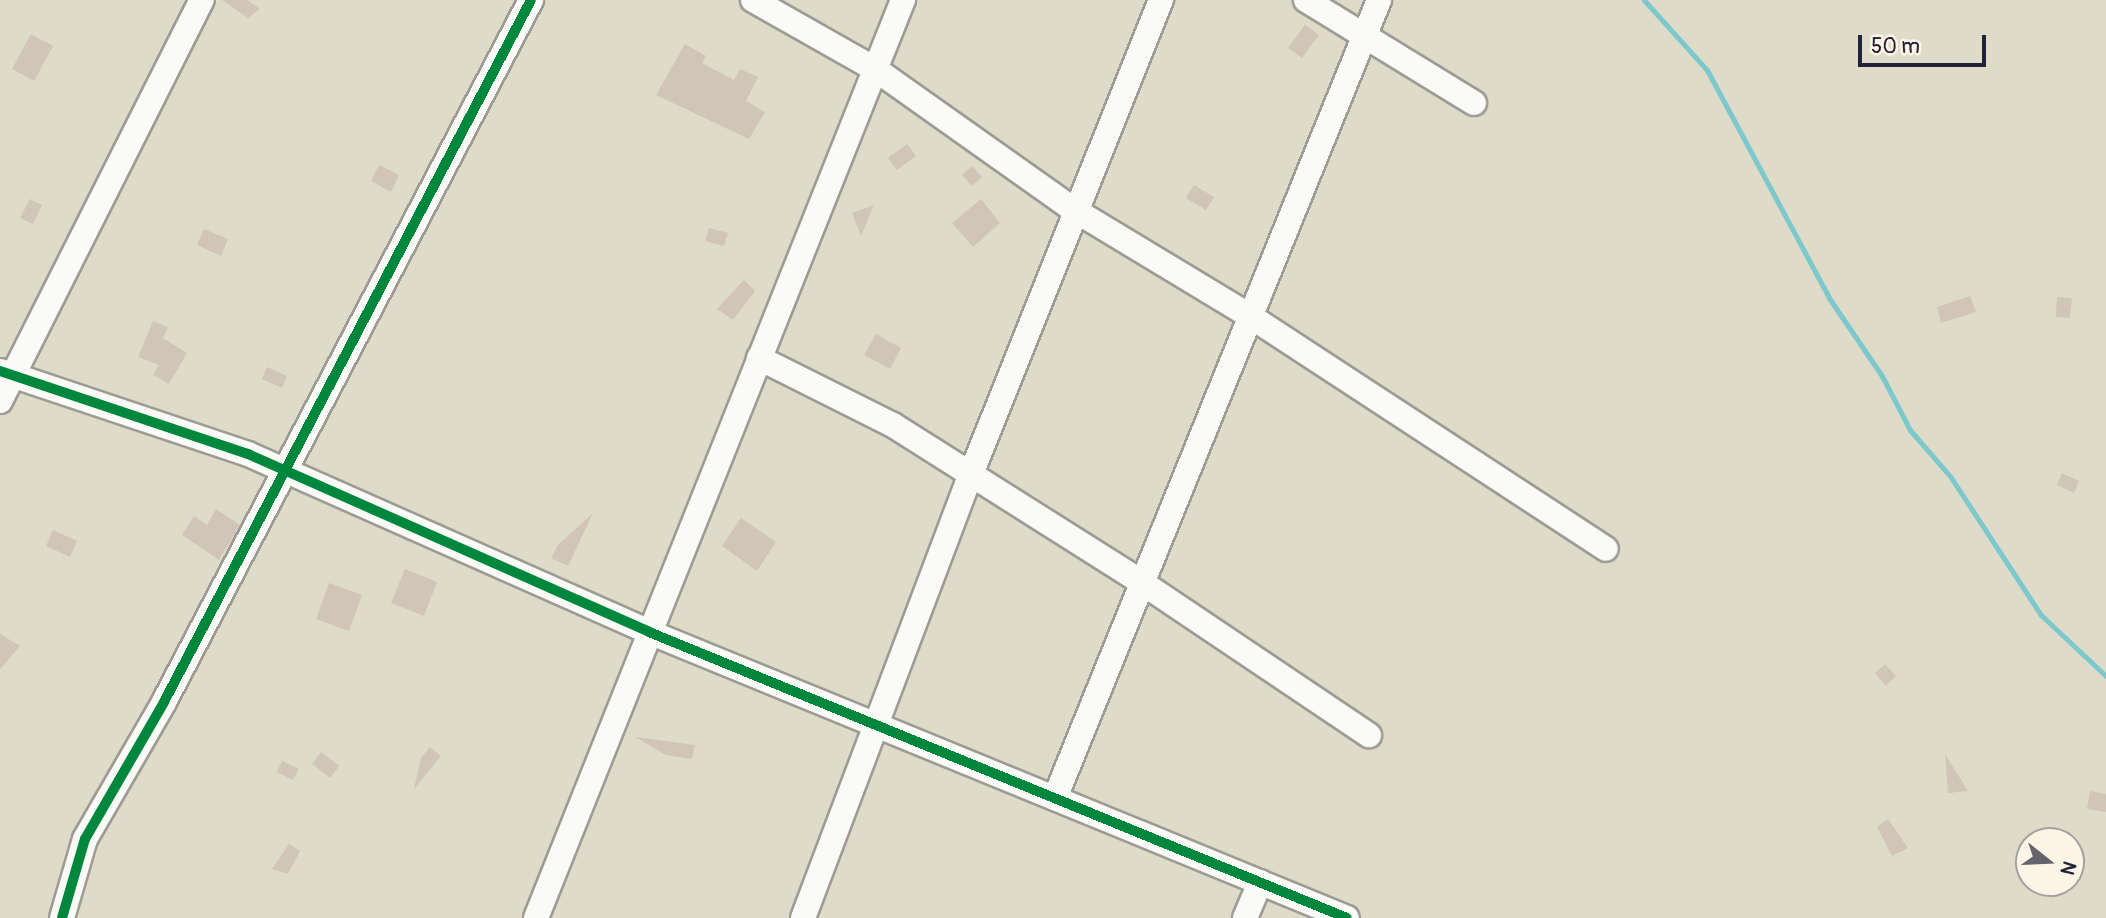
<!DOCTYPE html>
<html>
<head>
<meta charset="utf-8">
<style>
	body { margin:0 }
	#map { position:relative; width:2106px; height:918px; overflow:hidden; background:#dedbc8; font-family:Pangolin,sans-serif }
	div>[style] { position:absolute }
	.stream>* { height:5px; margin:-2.5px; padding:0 2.5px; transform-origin:2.5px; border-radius:2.5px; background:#7dc8cc }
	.building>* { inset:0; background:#d0c5b8 }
	.roads { filter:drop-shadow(2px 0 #9d9b93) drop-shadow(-2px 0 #9d9b93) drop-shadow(0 2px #9d9b93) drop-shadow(0 -2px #9d9b93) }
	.minor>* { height:24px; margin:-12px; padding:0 12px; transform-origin:12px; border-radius:12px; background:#fafaf7 }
	.cycleway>* { height:10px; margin:-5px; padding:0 5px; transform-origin:5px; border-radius:5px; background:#00873e }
	span { translate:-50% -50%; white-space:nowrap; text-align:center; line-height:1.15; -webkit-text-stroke:6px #fcf5e5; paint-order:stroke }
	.north { position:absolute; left:2015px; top:827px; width:70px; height:70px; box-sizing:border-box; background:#fcf5e5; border:2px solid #a5a1a1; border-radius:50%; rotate:108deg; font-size:19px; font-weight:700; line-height:28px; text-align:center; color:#22223b }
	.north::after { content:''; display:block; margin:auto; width:24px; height:32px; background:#64636c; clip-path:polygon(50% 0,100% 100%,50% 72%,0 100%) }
	.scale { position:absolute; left:1858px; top:35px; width:128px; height:32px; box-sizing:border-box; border:4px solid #22223b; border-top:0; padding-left:9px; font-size:21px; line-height:24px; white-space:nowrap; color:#22223b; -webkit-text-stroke:5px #fcf5e5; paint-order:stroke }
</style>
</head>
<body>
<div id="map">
	<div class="stream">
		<div style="left:1644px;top:0;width:94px;rotate:48deg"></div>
		<div style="left:1707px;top:70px;width:259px;rotate:61.8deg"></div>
		<div style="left:1829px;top:298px;width:94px;rotate:55.8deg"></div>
		<div style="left:1882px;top:376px;width:61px;rotate:62.6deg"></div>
		<div style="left:1910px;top:430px;width:61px;rotate:49deg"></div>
		<div style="left:1950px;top:476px;width:166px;rotate:56.8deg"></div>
		<div style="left:2041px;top:615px;width:89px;rotate:43.2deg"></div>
	</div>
	<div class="building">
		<div style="clip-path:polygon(222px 0,247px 0,260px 9px,248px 18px)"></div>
		<div style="clip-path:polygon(1305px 25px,1319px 35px,1302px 58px,1288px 48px)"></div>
		<div style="clip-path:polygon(31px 34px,53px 46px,34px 81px,12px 69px)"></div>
		<div style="clip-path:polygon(685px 44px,706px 56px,702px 63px,734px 80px,740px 69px,758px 77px,746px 101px,765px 112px,749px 139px,656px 95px)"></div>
		<div style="clip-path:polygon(907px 144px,916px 156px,897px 170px,888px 158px)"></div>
		<div style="clip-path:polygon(379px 165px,399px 175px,391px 192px,371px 181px)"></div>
		<div style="clip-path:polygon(972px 166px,982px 177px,972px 186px,962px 175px)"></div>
		<div style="clip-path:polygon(1194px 185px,1214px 197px,1206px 210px,1186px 198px)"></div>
		<div style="clip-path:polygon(30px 199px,42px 205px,33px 224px,20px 218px)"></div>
		<div style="clip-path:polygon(981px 199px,1000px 223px,973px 247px,952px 223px)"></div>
		<div style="clip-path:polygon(874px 205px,861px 236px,852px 213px)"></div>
		<div style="clip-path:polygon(709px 228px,728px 233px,724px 246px,705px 241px)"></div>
		<div style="clip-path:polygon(204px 229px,228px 239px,221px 256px,197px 245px)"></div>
		<div style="clip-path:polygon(744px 280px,755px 291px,733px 320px,717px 309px)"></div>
		<div style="clip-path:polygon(1970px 296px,1976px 312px,1941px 323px,1937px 307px)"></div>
		<div style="clip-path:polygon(2057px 297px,2072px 298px,2070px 318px,2056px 317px)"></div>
		<div style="clip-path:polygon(153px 321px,168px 327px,163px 338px,187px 353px,169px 384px,153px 375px,159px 365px,138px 357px)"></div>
		<div style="clip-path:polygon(876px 334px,901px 348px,890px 369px,864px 355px)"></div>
		<div style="clip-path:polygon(267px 367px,287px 376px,282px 388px,262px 379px)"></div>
		<div style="clip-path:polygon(2062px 473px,2079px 481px,2074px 493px,2057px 485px)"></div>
		<div style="clip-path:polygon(216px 509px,240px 525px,219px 560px,182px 535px,194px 516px,207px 525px)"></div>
		<div style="clip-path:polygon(593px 513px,568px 566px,551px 558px,558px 545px)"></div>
		<div style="clip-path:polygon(741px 518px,776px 542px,757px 571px,722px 546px)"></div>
		<div style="clip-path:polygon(53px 530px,77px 541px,70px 557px,46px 546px)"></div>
		<div style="clip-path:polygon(405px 569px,437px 582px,424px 616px,391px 603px)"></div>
		<div style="clip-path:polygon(329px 583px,362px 595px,349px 631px,316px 619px)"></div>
		<div style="clip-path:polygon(0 634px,20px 646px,0 669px)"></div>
		<div style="clip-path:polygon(1885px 664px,1896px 676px,1886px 686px,1875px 673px)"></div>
		<div style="clip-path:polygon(635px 737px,695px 745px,692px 759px,666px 755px)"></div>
		<div style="clip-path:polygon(430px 747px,441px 756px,414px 789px,421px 758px)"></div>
		<div style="clip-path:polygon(321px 752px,339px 766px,330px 778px,312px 764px)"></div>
		<div style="clip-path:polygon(1945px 754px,1968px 791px,1948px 793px)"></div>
		<div style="clip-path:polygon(282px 761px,299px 769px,293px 780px,277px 772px)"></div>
		<div style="clip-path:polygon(2090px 791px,2106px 794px,2106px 812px,2087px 809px)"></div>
		<div style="clip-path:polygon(1888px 819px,1908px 848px,1892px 856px,1877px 827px)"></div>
		<div style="clip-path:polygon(289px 844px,300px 851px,288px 874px,272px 869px)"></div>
	</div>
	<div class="roads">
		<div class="minor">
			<div style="left:753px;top:0;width:140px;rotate:29.5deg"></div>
			<div style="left:875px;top:69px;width:240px;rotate:35.3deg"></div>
			<div style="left:1071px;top:208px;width:209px;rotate:31.1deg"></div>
			<div style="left:1250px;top:316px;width:425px;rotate:33.2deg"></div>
			<div style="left:1306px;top:0;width:197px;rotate:31.5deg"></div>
			<div style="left:759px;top:358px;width:150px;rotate:26.6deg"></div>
			<div style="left:893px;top:425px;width:286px;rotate:32.3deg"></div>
			<div style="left:1135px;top:578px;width:282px;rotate:33.9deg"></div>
			<div style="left:0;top:371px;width:262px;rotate:18.5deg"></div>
			<div style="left:248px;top:454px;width:439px;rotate:23.9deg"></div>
			<div style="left:649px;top:632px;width:754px;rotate:22.28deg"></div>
			<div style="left:0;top:401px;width:449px;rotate:-63.3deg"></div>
			<div style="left:1055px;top:798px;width:861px;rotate:-67.9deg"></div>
			<div style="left:62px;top:918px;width:82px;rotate:-73.8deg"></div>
			<div style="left:85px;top:839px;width:158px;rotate:-60deg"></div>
			<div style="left:164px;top:702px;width:792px;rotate:-62.4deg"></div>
			<div style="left:536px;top:918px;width:989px;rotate:-68.21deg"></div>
			<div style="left:803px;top:918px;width:475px;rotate:-69.3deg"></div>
			<div style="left:971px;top:474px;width:511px;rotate:-68.16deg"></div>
			<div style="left:1245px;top:918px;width:39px;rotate:-67deg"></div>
		</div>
	</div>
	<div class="cycleway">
		<div style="left:0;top:371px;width:262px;rotate:18.5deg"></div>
		<div style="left:248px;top:454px;width:439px;rotate:23.9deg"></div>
		<div style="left:649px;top:632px;width:754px;rotate:22.28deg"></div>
		<div style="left:62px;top:918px;width:82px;rotate:-73.8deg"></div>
		<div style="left:85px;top:839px;width:158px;rotate:-60deg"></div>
		<div style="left:164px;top:702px;width:792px;rotate:-62.4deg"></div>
	</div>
	<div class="north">N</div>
	<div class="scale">50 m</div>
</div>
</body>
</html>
